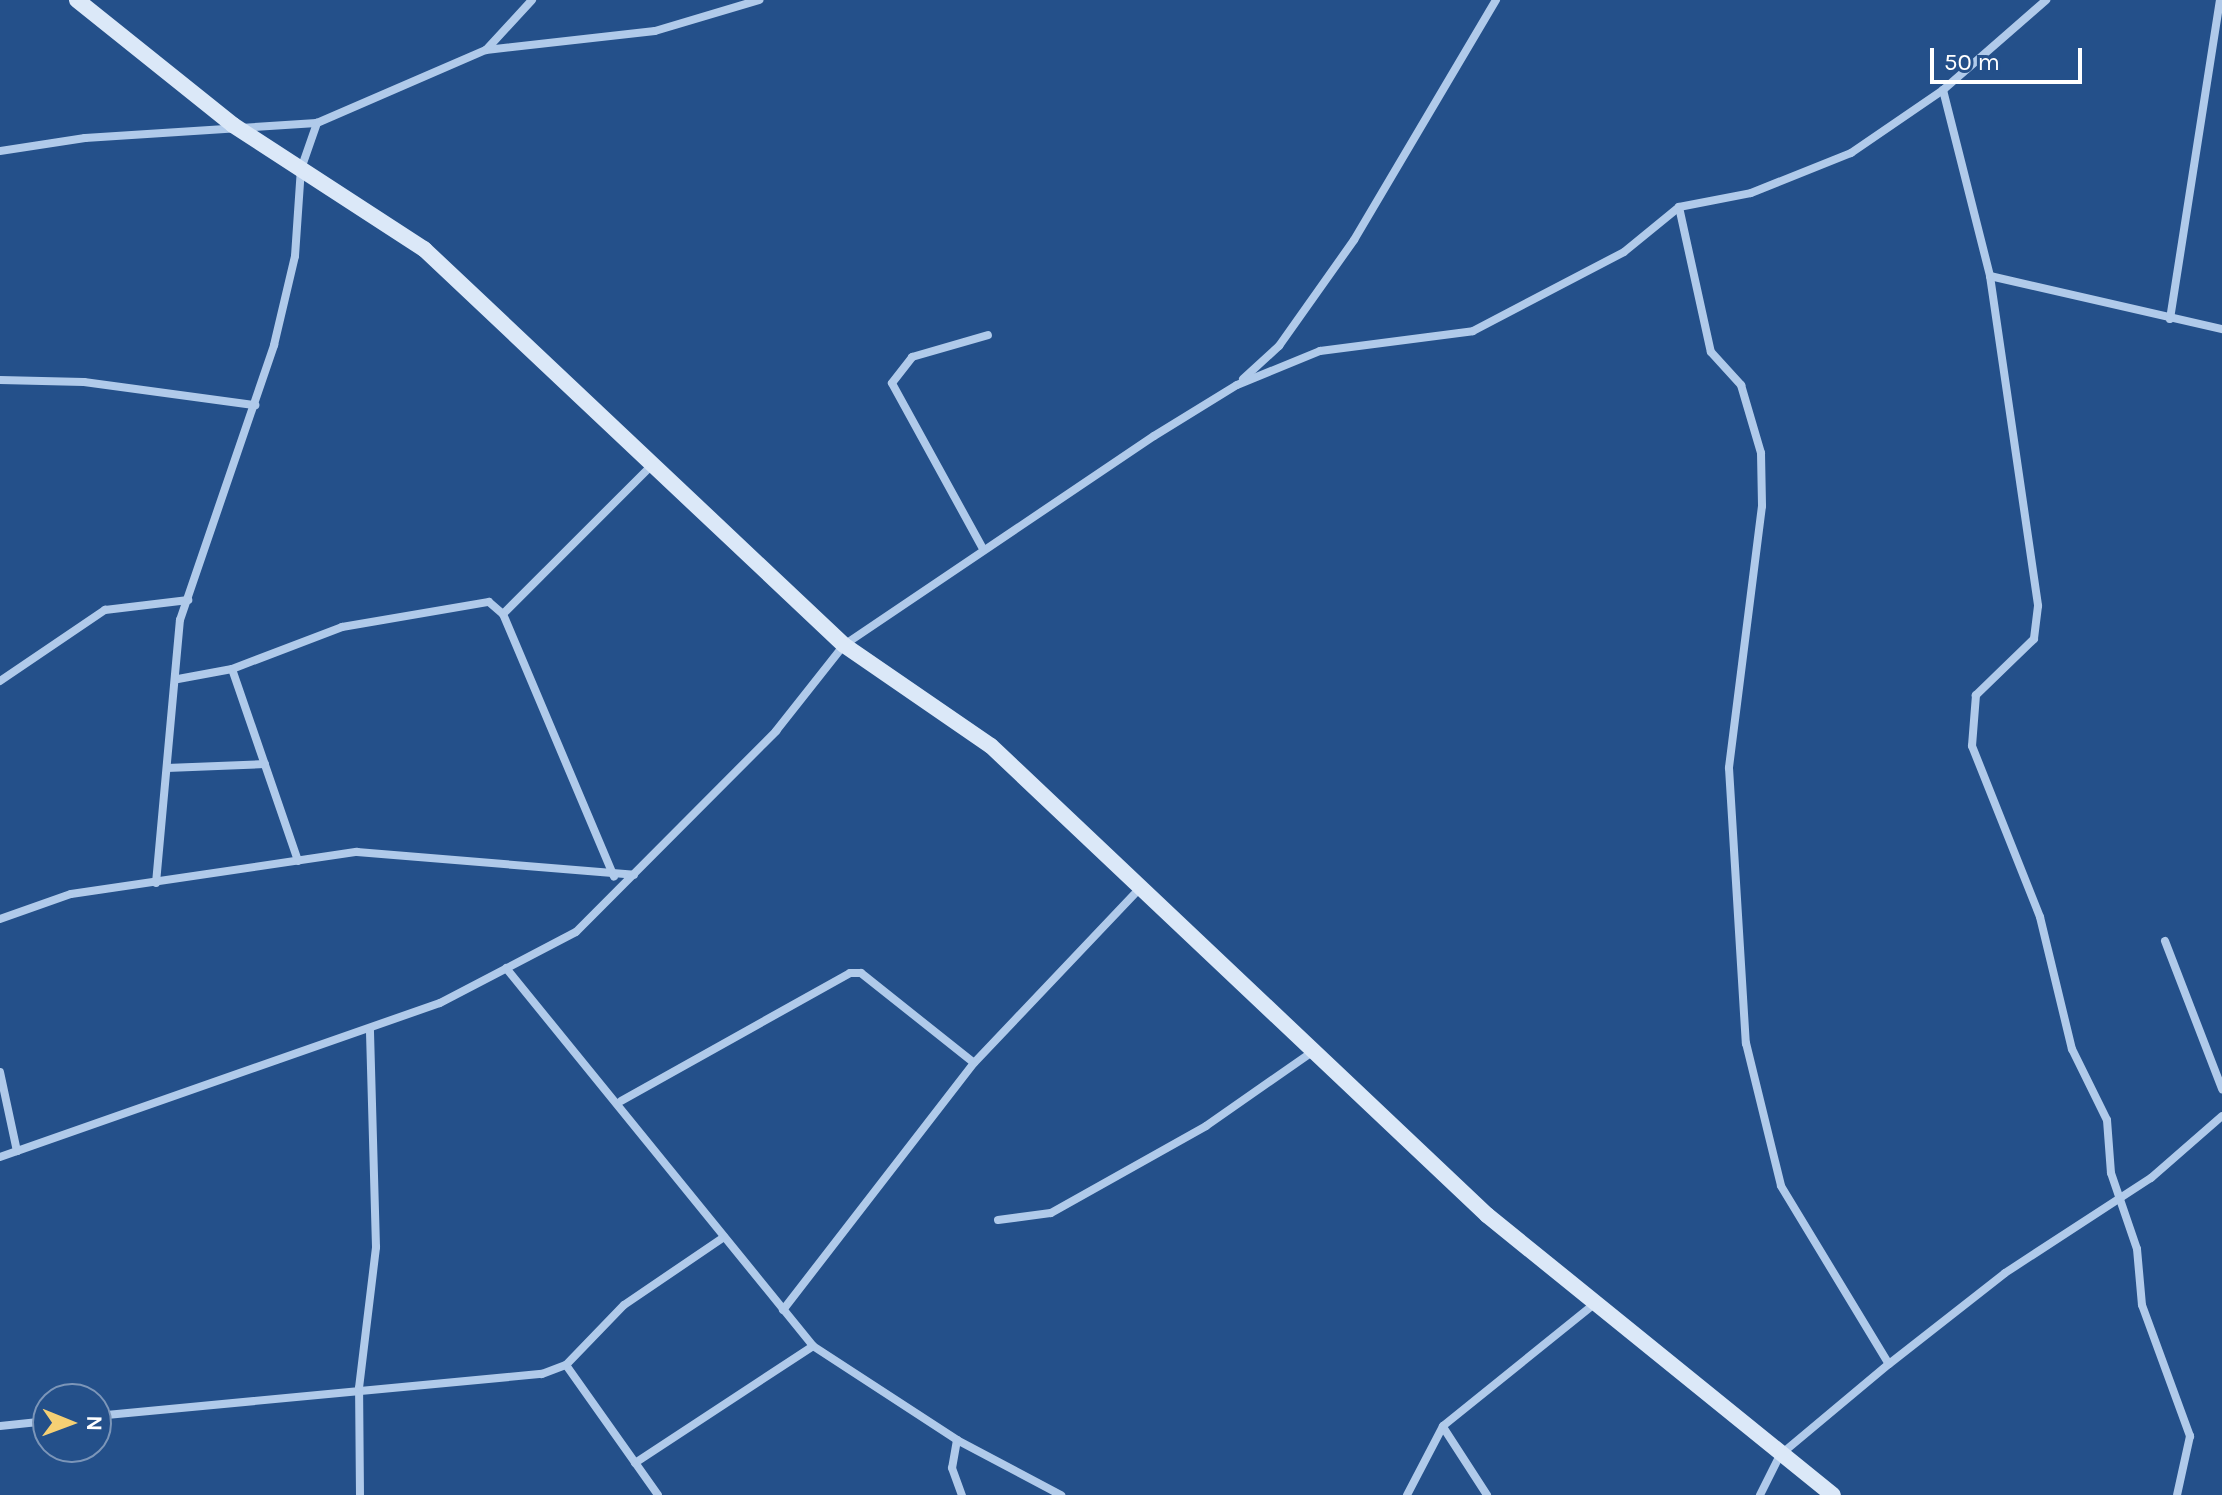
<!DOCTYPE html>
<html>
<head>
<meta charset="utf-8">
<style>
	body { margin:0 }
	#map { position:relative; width:2222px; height:1495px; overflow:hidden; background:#24508a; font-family:Karla,sans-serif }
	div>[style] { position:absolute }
	.street>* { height:8px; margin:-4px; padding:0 4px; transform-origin:4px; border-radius:4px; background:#b0caea }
	.secondary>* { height:16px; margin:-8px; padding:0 8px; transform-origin:8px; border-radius:8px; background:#dbe8f8 }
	span { translate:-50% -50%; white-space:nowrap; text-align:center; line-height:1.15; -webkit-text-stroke:8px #24508a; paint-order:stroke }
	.north { position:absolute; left:32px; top:1383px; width:80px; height:80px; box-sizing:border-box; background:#24508a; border:2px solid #7c96b9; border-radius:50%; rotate:91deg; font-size:22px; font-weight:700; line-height:32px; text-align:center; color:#fff }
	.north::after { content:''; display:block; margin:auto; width:28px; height:36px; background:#f5d074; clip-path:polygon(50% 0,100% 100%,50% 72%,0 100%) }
	.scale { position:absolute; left:1930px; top:48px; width:152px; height:36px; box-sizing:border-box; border:4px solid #fff; border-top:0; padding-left:10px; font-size:24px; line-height:28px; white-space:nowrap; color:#fff; -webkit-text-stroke:6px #24508a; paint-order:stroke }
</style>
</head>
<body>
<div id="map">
	<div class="street">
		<div style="left:486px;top:50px;width:170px;rotate:-6.4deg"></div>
		<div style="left:655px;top:31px;width:109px;rotate:-16.6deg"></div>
		<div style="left:1943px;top:90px;width:192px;rotate:75.8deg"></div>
		<div style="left:1990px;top:276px;width:333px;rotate:81.7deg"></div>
		<div style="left:2038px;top:606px;width:33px;rotate:97deg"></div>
		<div style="left:2034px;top:639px;width:81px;rotate:136deg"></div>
		<div style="left:1976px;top:695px;width:51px;rotate:94.5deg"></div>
		<div style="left:1972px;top:746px;width:184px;rotate:68.3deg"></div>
		<div style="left:2040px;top:917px;width:136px;rotate:76.4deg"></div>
		<div style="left:2072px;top:1049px;width:79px;rotate:63.8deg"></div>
		<div style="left:2107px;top:1120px;width:53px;rotate:85.7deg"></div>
		<div style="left:2111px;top:1173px;width:80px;rotate:71.1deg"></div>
		<div style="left:2137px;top:1249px;width:56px;rotate:84.9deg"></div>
		<div style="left:2142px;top:1305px;width:140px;rotate:69.9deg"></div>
		<div style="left:2190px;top:1436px;width:60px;rotate:102.4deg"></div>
		<div style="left:0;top:151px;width:86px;rotate:-8.7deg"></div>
		<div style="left:85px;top:138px;width:232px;rotate:-3.7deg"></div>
		<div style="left:317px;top:123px;width:184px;rotate:-23.4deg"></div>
		<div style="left:486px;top:50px;width:68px;rotate:-47.4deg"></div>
		<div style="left:1679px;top:207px;width:148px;rotate:77.6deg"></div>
		<div style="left:1711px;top:352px;width:45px;rotate:47.7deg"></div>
		<div style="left:1741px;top:385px;width:71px;rotate:73.6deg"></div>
		<div style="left:1761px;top:453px;width:53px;rotate:88.9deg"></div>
		<div style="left:1762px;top:506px;width:264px;rotate:97.2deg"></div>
		<div style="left:1729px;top:768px;width:276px;rotate:86.5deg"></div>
		<div style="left:1746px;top:1043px;width:147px;rotate:76.2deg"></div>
		<div style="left:1781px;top:1186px;width:208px;rotate:58.8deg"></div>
		<div style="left:1990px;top:276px;width:238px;rotate:12.9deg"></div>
		<div style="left:2170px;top:319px;width:323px;rotate:-81.1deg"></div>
		<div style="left:1243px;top:379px;width:49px;rotate:-42.5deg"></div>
		<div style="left:1279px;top:346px;width:130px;rotate:-54.7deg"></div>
		<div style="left:1354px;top:240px;width:279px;rotate:-59.4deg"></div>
		<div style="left:0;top:380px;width:84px;rotate:1.4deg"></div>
		<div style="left:84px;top:382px;width:173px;rotate:7.7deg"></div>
		<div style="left:982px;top:547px;width:187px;rotate:-118.8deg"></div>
		<div style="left:892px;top:383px;width:33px;rotate:-52deg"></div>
		<div style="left:912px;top:357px;width:79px;rotate:-16.1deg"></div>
		<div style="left:503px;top:614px;width:209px;rotate:-45deg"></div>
		<div style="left:232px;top:669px;width:203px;rotate:71deg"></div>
		<div style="left:178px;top:679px;width:55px;rotate:-10.5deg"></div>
		<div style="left:232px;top:669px;width:118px;rotate:-20.9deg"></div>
		<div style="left:342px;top:627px;width:149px;rotate:-9.7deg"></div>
		<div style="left:489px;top:602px;width:18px;rotate:41deg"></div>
		<div style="left:503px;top:614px;width:285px;rotate:67.1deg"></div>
		<div style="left:0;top:681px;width:127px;rotate:-34.1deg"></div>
		<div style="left:105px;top:610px;width:84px;rotate:-6.9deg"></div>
		<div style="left:167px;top:768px;width:98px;rotate:-2.3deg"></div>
		<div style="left:156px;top:883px;width:264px;rotate:-84.8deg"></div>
		<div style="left:180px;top:620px;width:291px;rotate:-71.1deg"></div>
		<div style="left:274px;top:345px;width:91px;rotate:-76.7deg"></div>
		<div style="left:295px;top:256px;width:87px;rotate:-86.1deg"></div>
		<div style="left:301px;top:169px;width:49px;rotate:-70.8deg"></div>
		<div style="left:0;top:919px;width:75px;rotate:-19.4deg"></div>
		<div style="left:71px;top:894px;width:289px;rotate:-8.4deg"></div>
		<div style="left:357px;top:852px;width:278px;rotate:4.7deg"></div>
		<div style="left:2165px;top:941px;width:159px;rotate:68.9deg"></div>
		<div style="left:506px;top:968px;width:487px;rotate:50.9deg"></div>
		<div style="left:813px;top:1346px;width:172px;rotate:33.1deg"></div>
		<div style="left:957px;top:1440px;width:118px;rotate:27.9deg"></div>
		<div style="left:0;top:1072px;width:81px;rotate:77.9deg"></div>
		<div style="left:621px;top:1101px;width:262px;rotate:-29.2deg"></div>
		<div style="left:850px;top:973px;width:11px"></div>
		<div style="left:861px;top:973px;width:144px;rotate:38.5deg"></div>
		<div style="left:0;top:1157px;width:466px;rotate:-19.3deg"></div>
		<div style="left:440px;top:1003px;width:153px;rotate:-27.6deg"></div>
		<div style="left:576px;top:932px;width:284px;rotate:-45.1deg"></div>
		<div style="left:776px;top:731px;width:110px;rotate:-51.7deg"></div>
		<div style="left:844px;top:645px;width:374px;rotate:-34deg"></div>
		<div style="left:1154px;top:436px;width:97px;rotate:-31.6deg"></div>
		<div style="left:1237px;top:385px;width:90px;rotate:-22.3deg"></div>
		<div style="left:1320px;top:351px;width:154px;rotate:-7.4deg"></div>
		<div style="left:1473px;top:331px;width:170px;rotate:-27.6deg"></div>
		<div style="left:1624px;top:252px;width:71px;rotate:-39.3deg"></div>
		<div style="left:1679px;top:207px;width:73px;rotate:-11deg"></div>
		<div style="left:1751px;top:193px;width:108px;rotate:-21.8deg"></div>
		<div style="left:1851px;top:153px;width:112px;rotate:-34.4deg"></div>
		<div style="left:1943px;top:90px;width:137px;rotate:-41.1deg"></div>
		<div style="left:998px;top:1220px;width:53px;rotate:-7.5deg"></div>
		<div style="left:1051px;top:1213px;width:178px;rotate:-29.3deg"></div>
		<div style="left:1206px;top:1126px;width:129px;rotate:-34.9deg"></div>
		<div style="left:783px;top:1310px;width:312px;rotate:-52.3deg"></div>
		<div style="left:974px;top:1063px;width:240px;rotate:-46.5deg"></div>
		<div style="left:566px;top:1365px;width:159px;rotate:54.7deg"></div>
		<div style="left:96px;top:1416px;width:448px;rotate:-5.4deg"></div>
		<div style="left:542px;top:1374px;width:26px;rotate:-21deg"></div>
		<div style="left:566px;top:1365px;width:83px;rotate:-46deg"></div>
		<div style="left:624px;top:1305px;width:121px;rotate:-34.2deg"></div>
		<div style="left:0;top:1426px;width:48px;rotate:-5.9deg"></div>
		<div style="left:1443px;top:1427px;width:81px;rotate:57.1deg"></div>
		<div style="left:957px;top:1440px;width:28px;rotate:100deg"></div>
		<div style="left:952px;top:1468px;width:29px;rotate:70deg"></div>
		<div style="left:635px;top:1463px;width:213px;rotate:-33.3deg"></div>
		<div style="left:360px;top:1495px;width:107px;rotate:-90.5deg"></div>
		<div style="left:359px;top:1388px;width:142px;rotate:-83.1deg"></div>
		<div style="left:376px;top:1247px;width:218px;rotate:-91.6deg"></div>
		<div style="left:1407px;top:1495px;width:78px;rotate:-62.4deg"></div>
		<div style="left:1443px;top:1426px;width:193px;rotate:-38.9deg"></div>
		<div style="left:1760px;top:1495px;width:45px;rotate:-63.4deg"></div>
		<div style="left:1780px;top:1455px;width:142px;rotate:-39.9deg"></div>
		<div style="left:1889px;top:1364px;width:147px;rotate:-38.1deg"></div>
		<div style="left:2005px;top:1273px;width:174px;rotate:-33.1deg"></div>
		<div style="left:2151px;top:1178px;width:94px;rotate:-41.1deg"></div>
	</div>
	<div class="secondary">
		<div style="left:77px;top:0;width:200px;rotate:38.7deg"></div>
		<div style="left:233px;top:125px;width:228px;rotate:33deg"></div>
		<div style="left:424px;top:249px;width:577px;rotate:43.32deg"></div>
		<div style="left:844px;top:645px;width:178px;rotate:34.5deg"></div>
		<div style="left:991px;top:746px;width:683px;rotate:43.4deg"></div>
		<div style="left:1487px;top:1215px;width:445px;rotate:39deg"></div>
	</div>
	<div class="north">N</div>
	<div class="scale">50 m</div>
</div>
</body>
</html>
